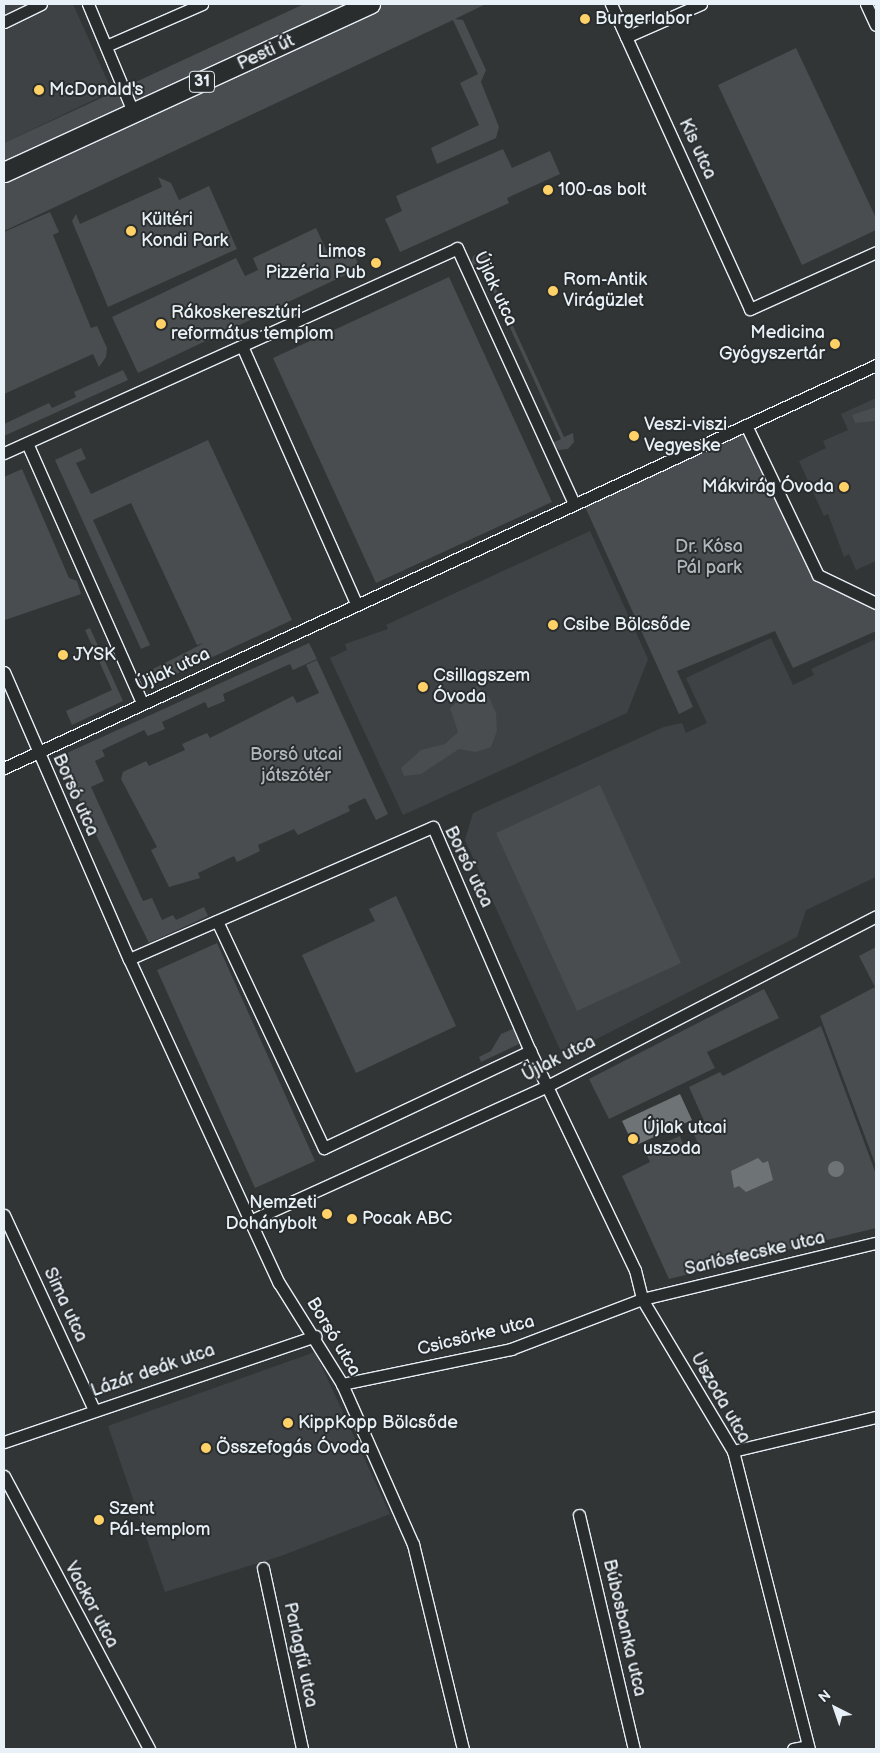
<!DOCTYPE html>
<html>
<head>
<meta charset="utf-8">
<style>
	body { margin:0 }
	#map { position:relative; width:880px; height:1753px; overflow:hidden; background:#323536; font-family:"Balsamiq Sans",sans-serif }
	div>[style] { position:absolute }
	.built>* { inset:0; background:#3f4244 }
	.green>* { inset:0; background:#494d4f }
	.water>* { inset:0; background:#6e7376 }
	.round { border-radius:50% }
	.roads { filter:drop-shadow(1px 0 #e8f1f8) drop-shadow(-1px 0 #e8f1f8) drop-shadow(0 1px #e8f1f8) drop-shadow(0 -1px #e8f1f8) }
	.minor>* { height:11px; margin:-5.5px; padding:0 5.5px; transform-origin:5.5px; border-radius:5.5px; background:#2a2d2e }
	.primary>* { height:19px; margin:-9.5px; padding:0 9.5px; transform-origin:9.5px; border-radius:9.5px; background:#2a2d2e }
	.dots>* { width:14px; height:14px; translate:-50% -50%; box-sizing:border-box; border:2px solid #2a2d2e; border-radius:50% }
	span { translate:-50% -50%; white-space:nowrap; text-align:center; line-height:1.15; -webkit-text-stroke:4px #2a2d2e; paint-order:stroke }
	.shield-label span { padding:1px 4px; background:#2a2d2e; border:1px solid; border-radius:4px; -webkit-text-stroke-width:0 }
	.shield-label { font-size:16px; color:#e8f1f8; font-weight:700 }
	.poi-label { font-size:18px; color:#e8f1f8 }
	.left { translate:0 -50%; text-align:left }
	.right { translate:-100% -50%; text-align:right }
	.street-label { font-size:18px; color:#e8f1f8 }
	.park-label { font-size:18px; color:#b0b8bd }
	.frame { position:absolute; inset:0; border:5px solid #e8f1f8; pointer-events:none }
	.north { position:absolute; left:810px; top:1683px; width:50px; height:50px; -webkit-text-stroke:4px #2a2d2e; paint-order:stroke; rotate:319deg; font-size:14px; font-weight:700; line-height:20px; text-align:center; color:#e8f1f8 }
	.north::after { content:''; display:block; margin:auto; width:18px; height:22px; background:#e8f1f8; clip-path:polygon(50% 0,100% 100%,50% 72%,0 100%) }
</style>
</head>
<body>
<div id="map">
	<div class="built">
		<div style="clip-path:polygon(4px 4px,73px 4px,112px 91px,4px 143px)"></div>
		<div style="clip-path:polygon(876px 398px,876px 561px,856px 570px,849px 554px,844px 557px,828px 514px,824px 516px,799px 461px,826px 448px,823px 441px,848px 430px,841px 414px)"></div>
		<div style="clip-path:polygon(590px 531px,648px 659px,627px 713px,403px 815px,330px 658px,347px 650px,345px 644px,388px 629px,386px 625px)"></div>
		<div style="clip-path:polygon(771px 638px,793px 685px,814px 675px,811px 669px,876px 639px,876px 877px,806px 910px,797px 937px,563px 1056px,465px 840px,473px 813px,664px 727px,682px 723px,686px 733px,707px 723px,686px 678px)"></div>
		<div style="clip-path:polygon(315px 1352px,390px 1514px,281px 1556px,165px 1592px,108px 1426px)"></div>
	</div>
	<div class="green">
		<div style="clip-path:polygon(304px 4px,486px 4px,455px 19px,463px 20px,486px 70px,481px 82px,499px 127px,496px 138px,437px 164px,431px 148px,479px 125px,460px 83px,478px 74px,453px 20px,4px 231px,4px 143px)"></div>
		<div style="clip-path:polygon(796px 48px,876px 218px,876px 230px,802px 265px,718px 85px)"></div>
		<div style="clip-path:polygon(503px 149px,512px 168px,550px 151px,560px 174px,507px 198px,509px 203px,400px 252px,385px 219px,402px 211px,396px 196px)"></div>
		<div style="clip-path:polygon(158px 177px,171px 183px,179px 200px,209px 186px,237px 249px,108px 307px,72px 221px,76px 214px,80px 224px,162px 187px)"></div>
		<div style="clip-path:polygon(50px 212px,59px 232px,53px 235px,91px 328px,97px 326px,107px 348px,106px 357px,99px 367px,93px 354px,4px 394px,4px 232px)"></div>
		<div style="clip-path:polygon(316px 228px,329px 256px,350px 246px,360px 268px,138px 373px,112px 317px,236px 258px,245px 276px,258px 270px,253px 258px)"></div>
		<div style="clip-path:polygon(482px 252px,491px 257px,483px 261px,564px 437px,573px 433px,574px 442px,568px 449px,559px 450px,552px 443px,561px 439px,480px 262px,471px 266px,473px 256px)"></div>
		<div style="clip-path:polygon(449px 277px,552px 502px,376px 583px,273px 358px)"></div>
		<div style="clip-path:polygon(123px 370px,128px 380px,4px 436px,4px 424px,49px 403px,52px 408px,76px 397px,74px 392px)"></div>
		<div style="clip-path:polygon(876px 407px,876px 421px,855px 423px,852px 415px)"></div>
		<div style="clip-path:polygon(746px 425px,818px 575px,876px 603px,876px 631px,793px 668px,775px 631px,677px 671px,693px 707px,679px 714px,582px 500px)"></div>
		<div style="clip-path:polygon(208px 440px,292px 620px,159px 682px,153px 669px,204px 643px,197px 645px,131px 503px,93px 520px,150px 645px,141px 649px,55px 460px,81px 448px,86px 459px,76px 463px,91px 494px)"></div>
		<div style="clip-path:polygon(22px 469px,69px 578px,77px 581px,81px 594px,5px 620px,4px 477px)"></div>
		<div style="clip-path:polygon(90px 628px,123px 701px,72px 725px,66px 711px,112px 690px,85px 630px)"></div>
		<div style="clip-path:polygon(309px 643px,317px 659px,293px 670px,290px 664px,223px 694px,225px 701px,208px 708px,205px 702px,162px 722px,165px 729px,148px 736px,144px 730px,102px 750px,105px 756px,95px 761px,104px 781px,91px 787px,143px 901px,152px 898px,162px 920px,173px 915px,176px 920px,204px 907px,208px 916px,149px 943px,58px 757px)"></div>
		<div style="clip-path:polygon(317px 660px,388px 814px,376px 820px,365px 798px,348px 806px,350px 811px,298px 835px,294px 829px,258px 845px,260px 851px,237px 862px,234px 856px,198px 873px,200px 878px,169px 887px,151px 850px,157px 847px,121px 779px,123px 772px,146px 761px,149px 766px,185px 750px,182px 744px,207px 733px,210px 738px,293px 696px,297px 703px,319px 693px,306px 665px)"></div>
		<div style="clip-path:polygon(477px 686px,489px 697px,496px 713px,497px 731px,491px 747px,476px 752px,459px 749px,421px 774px,404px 776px,401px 768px,421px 750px,445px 744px,458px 732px,450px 708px)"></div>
		<div style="clip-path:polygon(600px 785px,681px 963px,577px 1011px,496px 833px)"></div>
		<div style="clip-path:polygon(396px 896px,456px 1026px,356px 1073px,302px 955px,375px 921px,369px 909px)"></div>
		<div style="clip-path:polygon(217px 943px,315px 1161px,255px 1188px,157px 970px)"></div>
		<div style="clip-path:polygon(876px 947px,876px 1166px,820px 1016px,875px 987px,859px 956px)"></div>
		<div style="clip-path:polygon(764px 989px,779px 1018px,707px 1052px,715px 1068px,609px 1119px,589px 1079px)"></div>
		<div style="clip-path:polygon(821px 1026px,876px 1174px,876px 1228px,669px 1279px,622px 1176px,650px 1162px,645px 1151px,680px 1136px,688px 1156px,701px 1151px,692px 1129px,705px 1123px,689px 1087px,720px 1072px,723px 1076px)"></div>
		<div style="clip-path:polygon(515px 1028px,521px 1043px,481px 1062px,479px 1057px,491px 1051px,501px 1034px)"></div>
	</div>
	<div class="water">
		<div style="clip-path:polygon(680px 1094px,692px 1120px,634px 1146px,622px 1121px)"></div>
		<div style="clip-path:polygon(758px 1158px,763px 1163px,768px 1161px,773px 1180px,746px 1192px,739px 1186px,734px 1188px,731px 1171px)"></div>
		<div class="round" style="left:828px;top:1161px;width:16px;height:16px"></div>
	</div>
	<div class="roads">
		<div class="minor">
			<div style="left:88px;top:4px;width:119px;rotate:67.3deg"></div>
			<div style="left:611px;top:4px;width:335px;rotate:65.5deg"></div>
			<div style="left:750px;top:309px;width:138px;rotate:-24.3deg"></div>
			<div style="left:866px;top:4px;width:23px;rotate:65deg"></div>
			<div style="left:4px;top:22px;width:41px;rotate:-25.9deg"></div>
			<div style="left:626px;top:37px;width:82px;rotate:-23.7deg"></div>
			<div style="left:106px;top:46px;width:105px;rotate:-23.6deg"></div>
			<div style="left:242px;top:346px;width:283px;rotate:66.1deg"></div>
			<div style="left:746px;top:425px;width:166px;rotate:64.4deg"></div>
			<div style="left:818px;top:575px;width:64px;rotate:25.8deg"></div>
			<div style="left:27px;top:443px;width:284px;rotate:66.1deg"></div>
			<div style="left:4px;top:453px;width:497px;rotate:-24.3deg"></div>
			<div style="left:457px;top:248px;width:281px;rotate:65.4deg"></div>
			<div style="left:4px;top:672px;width:313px;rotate:66.5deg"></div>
			<div style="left:129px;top:959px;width:357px;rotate:65.2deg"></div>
			<div style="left:279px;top:1283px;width:119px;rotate:58deg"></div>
			<div style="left:342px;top:1384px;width:175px;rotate:66.1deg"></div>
			<div style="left:413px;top:1544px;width:211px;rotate:76.3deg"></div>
			<div style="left:4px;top:768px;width:961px;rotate:-24.8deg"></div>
			<div style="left:217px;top:921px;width:251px;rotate:64.8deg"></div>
			<div style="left:324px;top:1148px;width:228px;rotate:-25.2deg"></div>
			<div style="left:129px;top:959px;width:331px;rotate:-23.5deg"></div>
			<div style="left:433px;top:827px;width:244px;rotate:66.6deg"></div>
			<div style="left:530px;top:1051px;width:243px;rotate:64.4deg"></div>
			<div style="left:635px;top:1270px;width:30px;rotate:76deg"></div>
			<div style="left:642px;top:1299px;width:177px;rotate:59.1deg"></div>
			<div style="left:733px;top:1451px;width:308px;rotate:75.7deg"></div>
			<div style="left:4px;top:1215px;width:215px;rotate:65.2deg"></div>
			<div style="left:252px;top:1220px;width:324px;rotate:-24.4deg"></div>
			<div style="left:547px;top:1086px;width:370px;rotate:-27.3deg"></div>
			<div style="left:342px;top:1384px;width:173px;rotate:-11.7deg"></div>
			<div style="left:511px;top:1349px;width:140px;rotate:-20.9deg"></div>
			<div style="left:642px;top:1299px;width:241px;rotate:-13.5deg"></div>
			<div style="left:4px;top:1442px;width:329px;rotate:-18.8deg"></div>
			<div style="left:733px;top:1451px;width:147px;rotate:-13.4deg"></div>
			<div style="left:4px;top:1476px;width:309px;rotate:62deg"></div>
			<div style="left:579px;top:1515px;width:240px;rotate:76.8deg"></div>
			<div style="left:263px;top:1568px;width:185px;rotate:77.8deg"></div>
			<div style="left:793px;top:1749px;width:15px;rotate:-11deg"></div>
		</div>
		<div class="primary">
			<div style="left:4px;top:172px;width:403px;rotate:-24.7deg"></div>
		</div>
	</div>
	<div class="dots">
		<div style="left:585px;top:19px;background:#ffd166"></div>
		<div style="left:39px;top:90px;background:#ffd166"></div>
		<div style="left:548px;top:190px;background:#ffd166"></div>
		<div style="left:131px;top:231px;background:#ffd166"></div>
		<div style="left:376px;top:263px;background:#ffd166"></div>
		<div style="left:553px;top:291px;background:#ffd166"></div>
		<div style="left:161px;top:324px;background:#ffd166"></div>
		<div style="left:835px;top:344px;background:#ffd166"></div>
		<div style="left:634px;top:436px;background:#ffd166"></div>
		<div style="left:844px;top:487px;background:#ffd166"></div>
		<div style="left:553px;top:625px;background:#ffd166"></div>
		<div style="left:63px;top:655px;background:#ffd166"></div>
		<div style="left:423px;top:687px;background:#ffd166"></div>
		<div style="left:633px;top:1139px;background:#ffd166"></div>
		<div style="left:327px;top:1214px;background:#ffd166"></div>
		<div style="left:352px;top:1219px;background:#ffd166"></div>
		<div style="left:288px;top:1423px;background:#ffd166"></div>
		<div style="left:206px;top:1448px;background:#ffd166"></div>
		<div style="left:99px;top:1520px;background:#ffd166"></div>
	</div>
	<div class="shield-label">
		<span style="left:202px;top:82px">31</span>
	</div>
	<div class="poi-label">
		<span class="left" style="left:595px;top:19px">Burgerlabor</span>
		<span class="left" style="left:49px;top:90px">McDonald's</span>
		<span class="left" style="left:558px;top:190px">100-as bolt</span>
		<span class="left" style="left:141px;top:231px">Kültéri<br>Kondi Park</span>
		<span class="right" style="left:366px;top:263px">Limos<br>Pizzéria Pub</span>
		<span class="left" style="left:563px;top:291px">Rom-Antik<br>Virágüzlet</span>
		<span class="left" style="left:171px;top:324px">Rákoskeresztúri<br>református templom</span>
		<span class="right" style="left:825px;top:344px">Medicina<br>Gyógyszertár</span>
		<span class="left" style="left:644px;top:436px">Veszi-viszi<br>Vegyeske</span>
		<span class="right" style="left:834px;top:487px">Mákvirág Óvoda</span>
		<span class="left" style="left:563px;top:625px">Csibe Bölcsőde</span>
		<span class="left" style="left:73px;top:655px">JYSK</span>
		<span class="left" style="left:433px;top:687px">Csillagszem<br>Óvoda</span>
		<span class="left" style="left:643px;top:1139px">Újlak utcai<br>uszoda</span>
		<span class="right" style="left:317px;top:1214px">Nemzeti<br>Dohánybolt</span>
		<span class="left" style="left:362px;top:1219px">Pocak ABC</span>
		<span class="left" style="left:298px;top:1423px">KippKopp Bölcsőde</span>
		<span class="left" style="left:216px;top:1448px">Összefogás Óvoda</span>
		<span class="left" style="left:109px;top:1520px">Szent<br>Pál-templom</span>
	</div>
	<div class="street-label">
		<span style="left:266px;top:53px;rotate:-25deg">Pesti út</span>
		<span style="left:697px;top:149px;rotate:65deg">Kis utca</span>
		<span style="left:495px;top:289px;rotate:65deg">Újlak utca</span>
		<span style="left:173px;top:670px;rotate:-25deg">Újlak utca</span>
		<span style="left:75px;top:795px;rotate:66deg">Borsó utca</span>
		<span style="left:468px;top:867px;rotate:64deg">Borsó utca</span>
		<span style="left:559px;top:1059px;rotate:-27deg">Újlak utca</span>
		<span style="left:755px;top:1254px;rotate:-13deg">Sarlósfecske utca</span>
		<span style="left:65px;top:1305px;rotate:65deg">Sima utca</span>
		<span style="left:476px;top:1336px;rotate:-14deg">Csicsörke utca</span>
		<span style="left:333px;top:1337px;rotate:59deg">Borsó utca</span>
		<span style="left:153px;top:1371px;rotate:-19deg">Lázár deák utca</span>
		<span style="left:720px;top:1398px;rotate:60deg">Uszoda utca</span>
		<span style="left:91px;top:1605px;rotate:62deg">Vackor utca</span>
		<span style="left:624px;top:1628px;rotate:77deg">Búbosbanka utca</span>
		<span style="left:300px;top:1655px;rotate:78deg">Parlagfű utca</span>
	</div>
	<div class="park-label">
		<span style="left:709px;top:558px">Dr. Kósa<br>Pál park</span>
		<span style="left:296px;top:766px">Borsó utcai<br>játszótér</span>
	</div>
	<div class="frame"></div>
	<div class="north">N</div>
</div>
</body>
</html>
